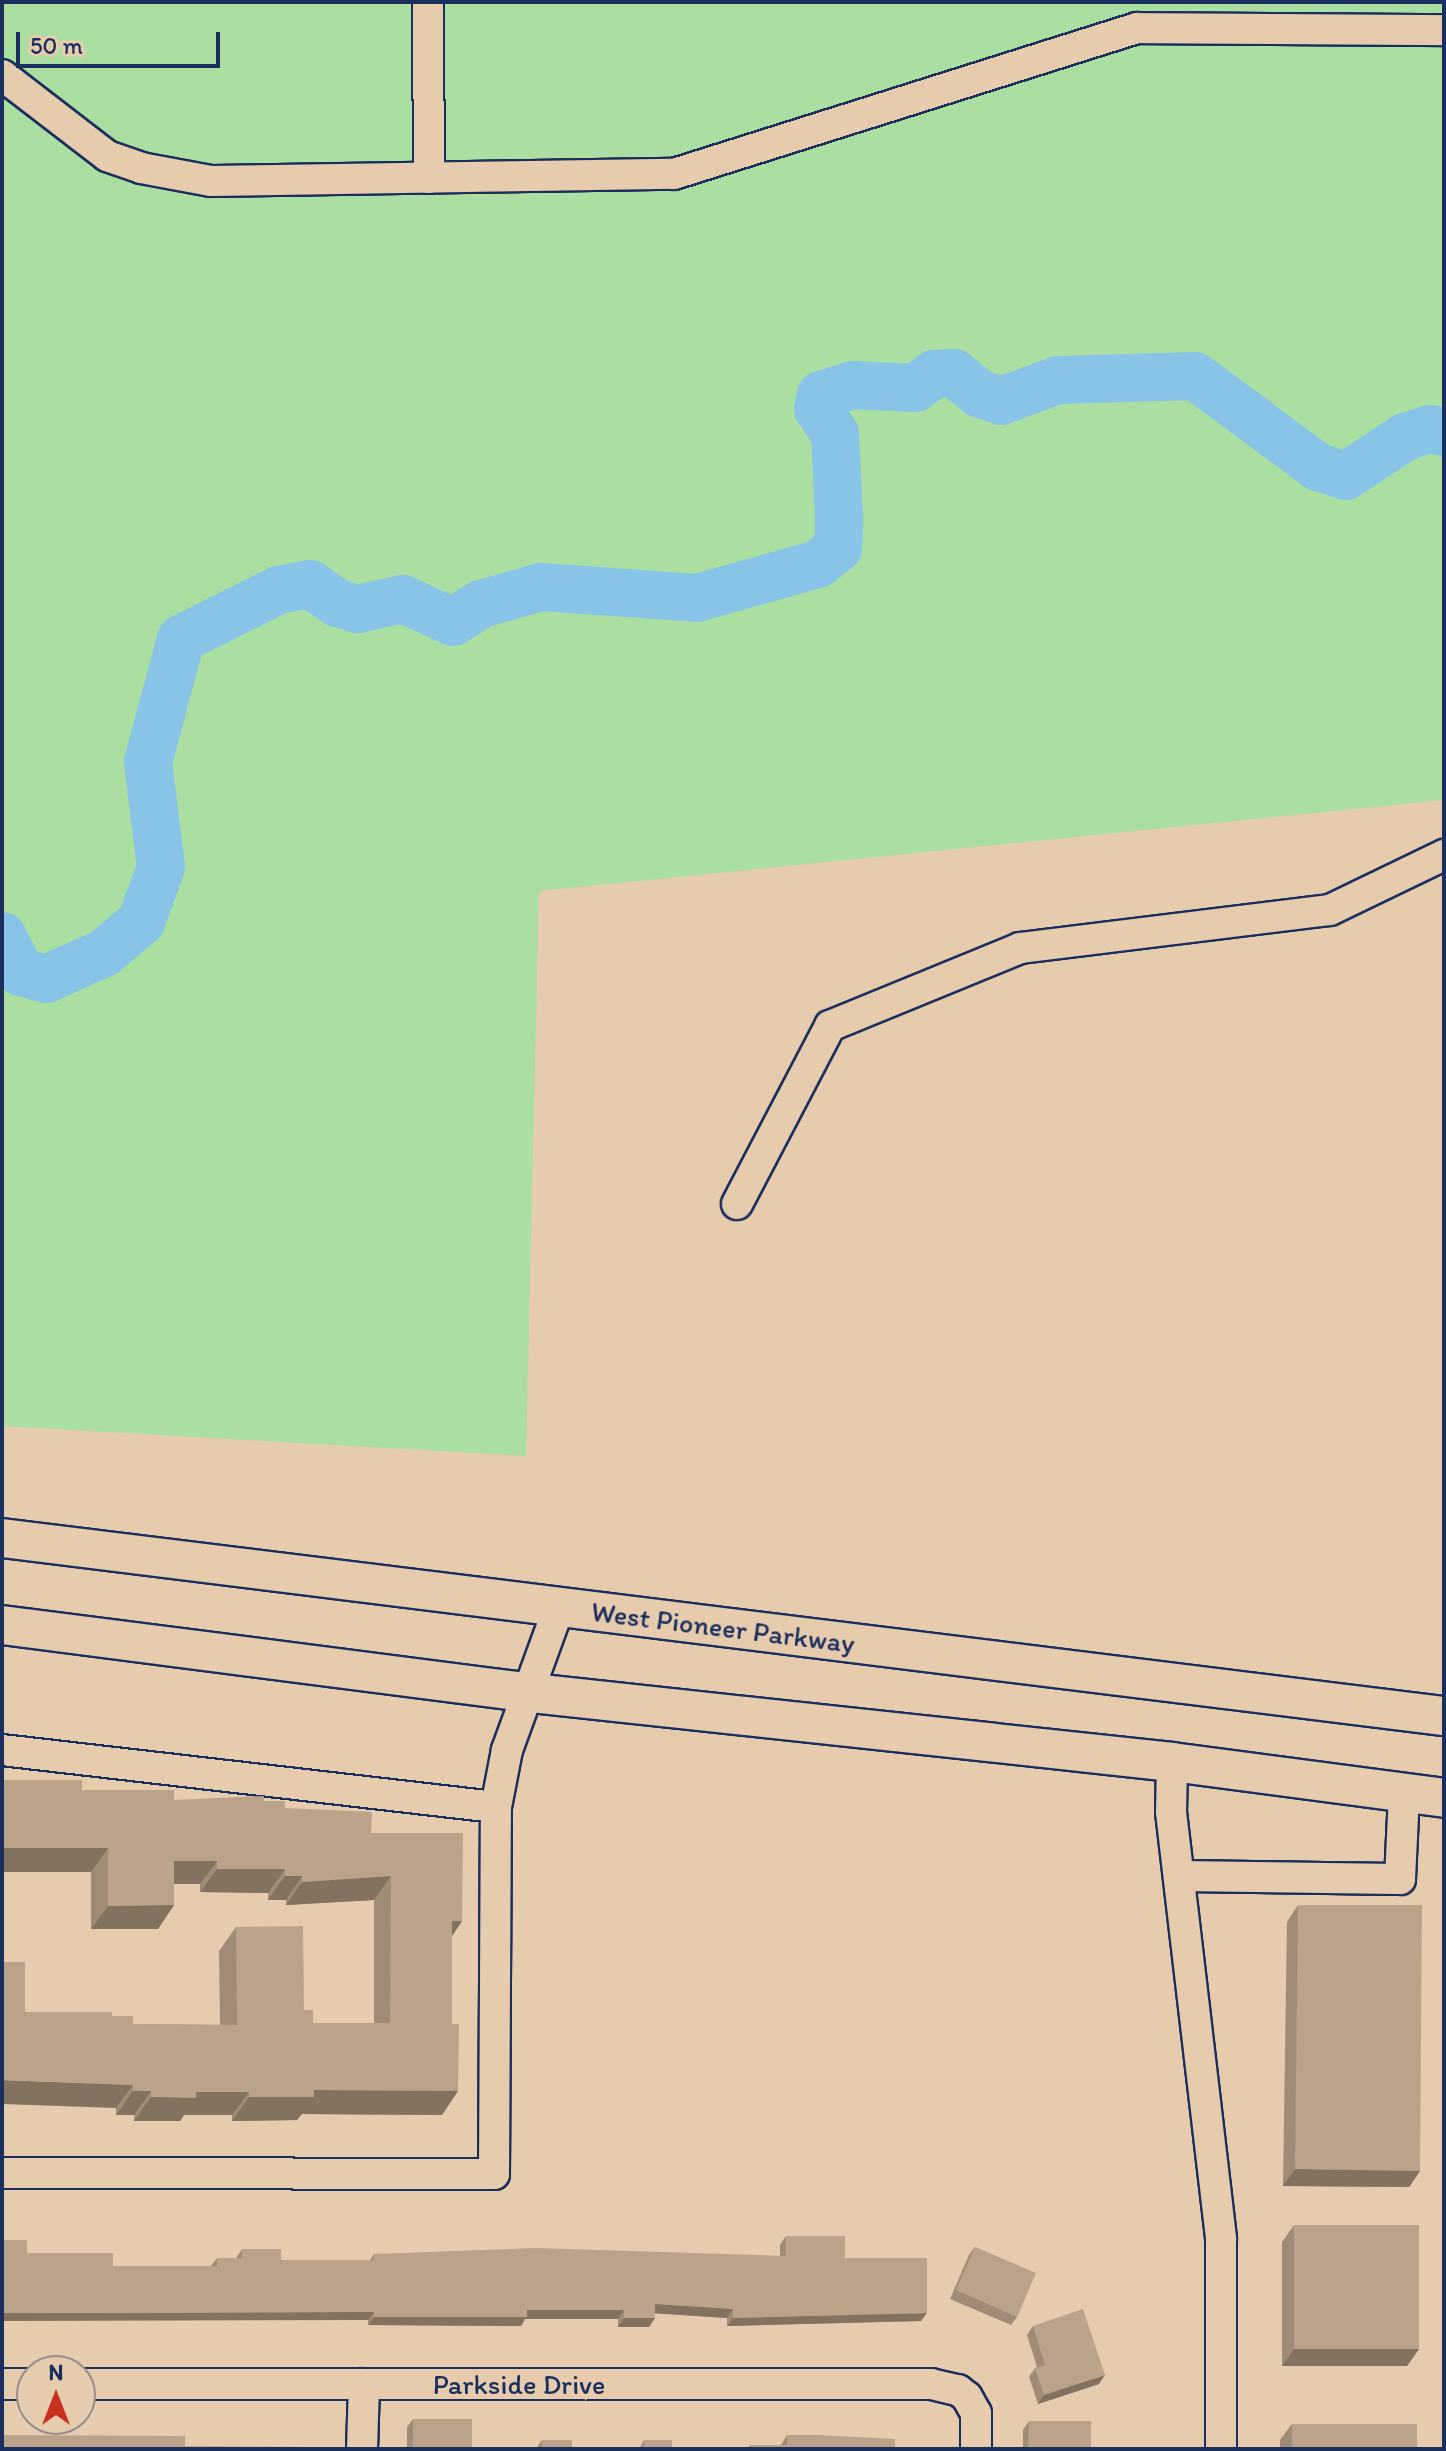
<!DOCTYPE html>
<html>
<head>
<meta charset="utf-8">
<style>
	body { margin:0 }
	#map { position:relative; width:1446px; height:2451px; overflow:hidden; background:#e6cbad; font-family:Itim,sans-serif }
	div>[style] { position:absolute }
	.green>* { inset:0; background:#abdfa1 }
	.river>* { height:48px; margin:-24px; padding:0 24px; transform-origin:24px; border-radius:24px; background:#87c4e7 }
	.roads { filter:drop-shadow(2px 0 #1b2f5e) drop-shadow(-2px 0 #1b2f5e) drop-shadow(0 2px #1b2f5e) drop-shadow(0 -2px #1b2f5e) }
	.minor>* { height:30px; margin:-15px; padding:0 15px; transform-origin:15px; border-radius:15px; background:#e6cbad }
	.major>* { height:38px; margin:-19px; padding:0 19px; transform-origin:19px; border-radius:19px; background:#e6cbad }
	.wall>* { inset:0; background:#a08c76 }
	.shaded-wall>* { inset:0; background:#827260 }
	.building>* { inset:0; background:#baa389 }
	span { translate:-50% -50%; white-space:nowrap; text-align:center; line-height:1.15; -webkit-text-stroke:7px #e6cbad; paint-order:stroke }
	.street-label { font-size:28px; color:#1b2f5e }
	.frame { position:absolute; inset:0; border:4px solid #1b2f5e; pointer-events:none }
	.north { position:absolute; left:16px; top:2355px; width:80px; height:80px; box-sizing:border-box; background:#e6cbad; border:2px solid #958d8d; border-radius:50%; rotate:0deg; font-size:22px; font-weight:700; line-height:32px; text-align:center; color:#1b2f5e }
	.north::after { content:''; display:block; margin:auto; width:28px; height:36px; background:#c8321e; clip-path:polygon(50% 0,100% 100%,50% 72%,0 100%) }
	.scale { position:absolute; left:16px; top:32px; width:204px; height:36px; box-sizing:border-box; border:4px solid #1b2f5e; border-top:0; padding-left:10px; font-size:24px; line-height:28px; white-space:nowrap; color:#1b2f5e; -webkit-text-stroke:6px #e6cbad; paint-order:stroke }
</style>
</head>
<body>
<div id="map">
	<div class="green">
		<div style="clip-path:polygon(2px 2px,1444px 2px,1444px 800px,539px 891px,526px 1456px,2px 1426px)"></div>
	</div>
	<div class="river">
		<div style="left:2px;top:936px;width:41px;rotate:62.2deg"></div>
		<div style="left:21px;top:972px;width:26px;rotate:16deg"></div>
		<div style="left:46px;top:979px;width:64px;rotate:-24.1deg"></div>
		<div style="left:104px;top:953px;width:48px;rotate:-40deg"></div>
		<div style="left:141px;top:922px;width:59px;rotate:-70deg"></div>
		<div style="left:161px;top:867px;width:106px;rotate:-97.1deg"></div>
		<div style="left:148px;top:762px;width:127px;rotate:-75deg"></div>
		<div style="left:181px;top:639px;width:110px;rotate:-26.6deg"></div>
		<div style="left:279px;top:590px;width:32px;rotate:-11deg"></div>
		<div style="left:310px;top:584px;width:33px;rotate:35deg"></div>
		<div style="left:337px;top:603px;width:22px;rotate:16deg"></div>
		<div style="left:358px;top:609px;width:46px;rotate:-12.5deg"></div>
		<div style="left:403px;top:599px;width:55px;rotate:24.7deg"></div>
		<div style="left:453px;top:622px;width:33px;rotate:-33deg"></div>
		<div style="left:481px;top:604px;width:62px;rotate:-15.8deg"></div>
		<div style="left:541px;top:587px;width:156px;rotate:4deg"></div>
		<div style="left:697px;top:598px;width:126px;rotate:-15.7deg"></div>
		<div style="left:818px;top:564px;width:26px;rotate:-39deg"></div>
		<div style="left:838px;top:548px;width:30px;rotate:-88deg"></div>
		<div style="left:839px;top:518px;width:84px;rotate:-92.7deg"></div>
		<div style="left:835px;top:434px;width:30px;rotate:-124deg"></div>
		<div style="left:818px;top:409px;width:14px;rotate:-78deg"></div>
		<div style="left:821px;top:395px;width:34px;rotate:-17deg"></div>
		<div style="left:853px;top:385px;width:62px;rotate:2.8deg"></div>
		<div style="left:915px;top:388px;width:24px;rotate:-36deg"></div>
		<div style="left:934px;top:374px;width:20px;rotate:-3deg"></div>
		<div style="left:954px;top:373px;width:33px;rotate:39deg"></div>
		<div style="left:980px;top:394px;width:22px;rotate:18deg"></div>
		<div style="left:1001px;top:401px;width:61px;rotate:-20.2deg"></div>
		<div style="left:1058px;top:380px;width:137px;rotate:-1.7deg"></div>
		<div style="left:1195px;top:376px;width:153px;rotate:36.5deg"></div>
		<div style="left:1318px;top:467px;width:29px;rotate:18deg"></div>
		<div style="left:1346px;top:476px;width:71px;rotate:-33.5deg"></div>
		<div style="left:1405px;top:437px;width:26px;rotate:-18deg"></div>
		<div style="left:1430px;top:429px;width:14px;rotate:12deg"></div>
	</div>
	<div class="roads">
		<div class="minor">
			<div style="left:428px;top:2px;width:176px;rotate:89.7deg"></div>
			<div style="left:2px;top:75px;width:133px;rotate:37.6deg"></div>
			<div style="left:107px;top:156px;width:36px;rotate:19deg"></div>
			<div style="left:141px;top:168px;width:71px;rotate:10.5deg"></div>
			<div style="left:211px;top:181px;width:463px;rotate:-0.9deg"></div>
			<div style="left:674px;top:174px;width:485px;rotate:-17.5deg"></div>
			<div style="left:1137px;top:28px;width:307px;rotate:0.4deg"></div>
			<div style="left:737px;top:1204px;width:201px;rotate:-62.4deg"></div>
			<div style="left:830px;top:1026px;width:205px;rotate:-22.3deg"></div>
			<div style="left:1020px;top:948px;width:312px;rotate:-7deg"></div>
			<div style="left:1330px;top:910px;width:127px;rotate:-25.8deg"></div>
			<div style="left:2px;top:1750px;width:497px;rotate:6.6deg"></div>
			<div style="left:1172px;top:1762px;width:50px;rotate:91.1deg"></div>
			<div style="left:1171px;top:1812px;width:430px;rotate:83.3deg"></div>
			<div style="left:1221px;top:2239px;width:210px;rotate:90deg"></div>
			<div style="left:1180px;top:1876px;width:220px;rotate:0.8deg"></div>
			<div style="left:1400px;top:1879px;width:86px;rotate:-87.3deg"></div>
			<div style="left:2px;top:2173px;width:492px;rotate:0.1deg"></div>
			<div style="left:494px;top:2174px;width:367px;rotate:-89.7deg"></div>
			<div style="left:496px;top:1807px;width:58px;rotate:-79.1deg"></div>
			<div style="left:507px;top:1750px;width:152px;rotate:-70deg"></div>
			<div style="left:2px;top:2384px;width:30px"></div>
			<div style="left:80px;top:2384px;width:851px"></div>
			<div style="left:931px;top:2384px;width:28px;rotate:13deg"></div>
			<div style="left:958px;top:2390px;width:11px;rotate:38deg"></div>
			<div style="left:967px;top:2397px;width:18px;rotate:61deg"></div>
			<div style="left:976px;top:2413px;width:36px;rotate:90deg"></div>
			<div style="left:362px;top:2449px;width:65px;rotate:-88.2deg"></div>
		</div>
		<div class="major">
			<div style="left:2px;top:1538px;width:1453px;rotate:7.04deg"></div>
			<div style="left:2px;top:1625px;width:534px;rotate:7.31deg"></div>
			<div style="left:532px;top:1693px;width:644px;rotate:6.15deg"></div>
			<div style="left:1172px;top:1762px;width:274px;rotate:7.5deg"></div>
		</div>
	</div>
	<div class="wall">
		<div style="clip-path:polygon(82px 1790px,174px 1800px,264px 1801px,285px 1808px,371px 1833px,462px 1921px,452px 1936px,452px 2024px,458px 2091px,442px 2115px,302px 2114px,297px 2120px,232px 2121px,232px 2115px,184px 2115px,180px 2121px,134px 2121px,134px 2115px,116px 2115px,116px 2108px,25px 2012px,112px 2016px,133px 2024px,220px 2025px,219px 1951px,236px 1927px,313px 2023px,374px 2023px,374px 1900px,286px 1905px,286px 1900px,268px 1900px,268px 1893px,200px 1892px,200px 1884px,174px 1884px,174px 1905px,158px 1929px,91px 1929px,91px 1872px,2px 1872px)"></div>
		<div style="clip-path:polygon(1298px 1905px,1420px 2171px,1409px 2187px,1283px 2186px,1287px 1922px)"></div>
		<div style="clip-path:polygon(1294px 2225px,1419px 2349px,1407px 2366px,1282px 2366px,1282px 2242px)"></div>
		<div style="clip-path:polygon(786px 2236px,845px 2258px,921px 2321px,727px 2326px,727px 2318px,655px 2313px,655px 2318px,649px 2327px,618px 2327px,618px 2319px,525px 2319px,521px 2326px,368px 2325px,368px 2320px,27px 2253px,113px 2266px,211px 2266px,217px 2258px,236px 2258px,242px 2249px,281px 2260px,370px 2260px,374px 2254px,780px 2256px,780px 2245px)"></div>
		<div style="clip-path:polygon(975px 2247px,1017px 2317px,1011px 2325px,950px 2299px,969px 2255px)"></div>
		<div style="clip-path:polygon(1033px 2326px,1099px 2384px,1038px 2404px,1029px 2377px,1035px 2368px,1037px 2367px,1027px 2335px)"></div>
		<div style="clip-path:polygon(413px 2419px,472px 2449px,407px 2449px,407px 2427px)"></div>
		<div style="clip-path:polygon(1029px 2421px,1091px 2449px,1023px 2449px,1023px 2430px)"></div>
		<div style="clip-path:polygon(1292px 2424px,1417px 2449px,1280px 2449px,1280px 2440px)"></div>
		<div style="clip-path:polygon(787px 2435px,895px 2449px,748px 2449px,750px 2445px,781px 2445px)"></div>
		<div style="clip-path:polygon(542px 2440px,572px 2449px,536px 2449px)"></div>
		<div style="clip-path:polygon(644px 2440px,672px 2449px,639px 2449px)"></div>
	</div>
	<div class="shaded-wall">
		<div style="clip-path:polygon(2px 1848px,108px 1848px,91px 1872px,2px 1872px)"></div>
		<div style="clip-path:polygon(174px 1861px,217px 1861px,200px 1884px,158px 1884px)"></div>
		<div style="clip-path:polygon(217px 1869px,285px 1869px,268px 1893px,200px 1892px)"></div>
		<div style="clip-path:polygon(285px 1876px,302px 1876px,286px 1900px,268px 1900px)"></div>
		<div style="clip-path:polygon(391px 1876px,374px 1900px,286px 1905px,302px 1882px)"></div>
		<div style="clip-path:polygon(174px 1905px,158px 1929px,91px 1929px,108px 1906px)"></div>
		<div style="clip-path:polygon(452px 1921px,462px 1921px,446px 1945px)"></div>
		<div style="clip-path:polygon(2px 2080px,133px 2085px,116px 2108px,2px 2104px)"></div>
		<div style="clip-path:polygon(314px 2090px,458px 2091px,442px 2115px,302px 2114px,297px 2120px,232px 2121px,249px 2097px)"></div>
		<div style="clip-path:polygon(133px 2091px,151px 2091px,134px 2115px,116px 2115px)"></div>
		<div style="clip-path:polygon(196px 2092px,249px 2092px,232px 2115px,184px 2115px,180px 2121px,134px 2121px,151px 2097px)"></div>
		<div style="clip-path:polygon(1295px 2169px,1420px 2171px,1409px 2187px,1283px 2186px)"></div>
		<div style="clip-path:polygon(655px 2304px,733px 2309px,727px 2318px,649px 2313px)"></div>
		<div style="clip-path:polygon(527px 2310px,624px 2310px,618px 2319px,525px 2319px,521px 2326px,368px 2325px,374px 2317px)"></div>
		<div style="clip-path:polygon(374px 2312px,368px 2320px,2px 2321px,2px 2313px)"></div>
		<div style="clip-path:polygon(927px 2313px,921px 2321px,727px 2326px,733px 2318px)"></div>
		<div style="clip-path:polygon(624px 2318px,655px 2318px,649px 2327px,618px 2327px)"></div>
		<div style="clip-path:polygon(1294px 2349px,1419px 2349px,1407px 2366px,1282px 2366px)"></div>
		<div style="clip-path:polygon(1105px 2375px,1099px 2384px,1038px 2404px,1044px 2395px)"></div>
	</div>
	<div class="building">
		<div style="clip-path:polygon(2px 1780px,82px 1780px,82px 1790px,174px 1790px,174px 1800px,264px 1796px,264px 1801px,285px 1801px,285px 1808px,372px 1812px,371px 1833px,463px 1833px,462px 1921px,452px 1921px,452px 2024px,459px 2024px,458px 2091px,314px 2090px,314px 2097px,249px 2097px,249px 2092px,196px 2092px,196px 2098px,151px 2097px,151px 2091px,133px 2091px,133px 2085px,2px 2080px,2px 1962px,25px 1962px,25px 2012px,112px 2012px,112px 2016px,133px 2016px,133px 2024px,237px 2025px,236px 1927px,303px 1926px,304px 2010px,313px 2010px,313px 2023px,390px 2023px,391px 1876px,302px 1882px,302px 1876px,285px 1876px,285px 1869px,217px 1869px,217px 1861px,174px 1861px,174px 1905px,108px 1906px,108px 1848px,2px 1848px)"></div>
		<div style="clip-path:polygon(1298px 1905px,1422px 1905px,1420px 2171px,1295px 2169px)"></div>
		<div style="clip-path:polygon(1294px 2225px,1419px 2225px,1419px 2349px,1294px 2349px)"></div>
		<div style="clip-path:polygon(786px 2236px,845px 2236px,845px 2258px,927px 2258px,927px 2313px,733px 2318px,733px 2309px,655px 2304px,655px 2318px,624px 2318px,624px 2310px,527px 2310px,527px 2317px,374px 2317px,374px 2312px,2px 2313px,2px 2240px,27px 2240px,27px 2253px,113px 2253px,113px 2266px,217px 2266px,217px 2258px,242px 2258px,242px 2249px,281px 2249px,281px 2260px,374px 2260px,374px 2254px,536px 2248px,786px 2256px)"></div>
		<div style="clip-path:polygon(975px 2247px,1036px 2273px,1017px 2317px,956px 2290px)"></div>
		<div style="clip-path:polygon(1083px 2309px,1105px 2375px,1044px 2395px,1035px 2368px,1045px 2365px,1033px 2326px)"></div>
		<div style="clip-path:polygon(413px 2419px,472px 2419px,472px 2449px,413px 2449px)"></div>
		<div style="clip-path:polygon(1029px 2421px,1091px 2421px,1091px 2449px,1028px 2449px)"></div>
		<div style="clip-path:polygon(1292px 2424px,1417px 2424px,1417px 2449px,1292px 2449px)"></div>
		<div style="clip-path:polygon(2px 2435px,185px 2436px,185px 2446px,307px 2447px,307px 2449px,2px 2449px)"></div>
		<div style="clip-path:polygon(787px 2435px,817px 2435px,895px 2439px,895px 2449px,750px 2449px,750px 2445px,787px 2445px)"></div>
		<div style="clip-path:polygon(542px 2440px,572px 2440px,572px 2449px,542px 2449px)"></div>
		<div style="clip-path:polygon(644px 2440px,672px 2440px,672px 2449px,644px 2449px)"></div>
	</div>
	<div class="street-label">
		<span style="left:723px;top:1627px;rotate:7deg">West Pioneer Parkway</span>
		<span style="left:519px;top:2384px">Parkside Drive</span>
	</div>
	<div class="frame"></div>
	<div class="north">N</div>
	<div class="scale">50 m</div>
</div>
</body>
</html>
